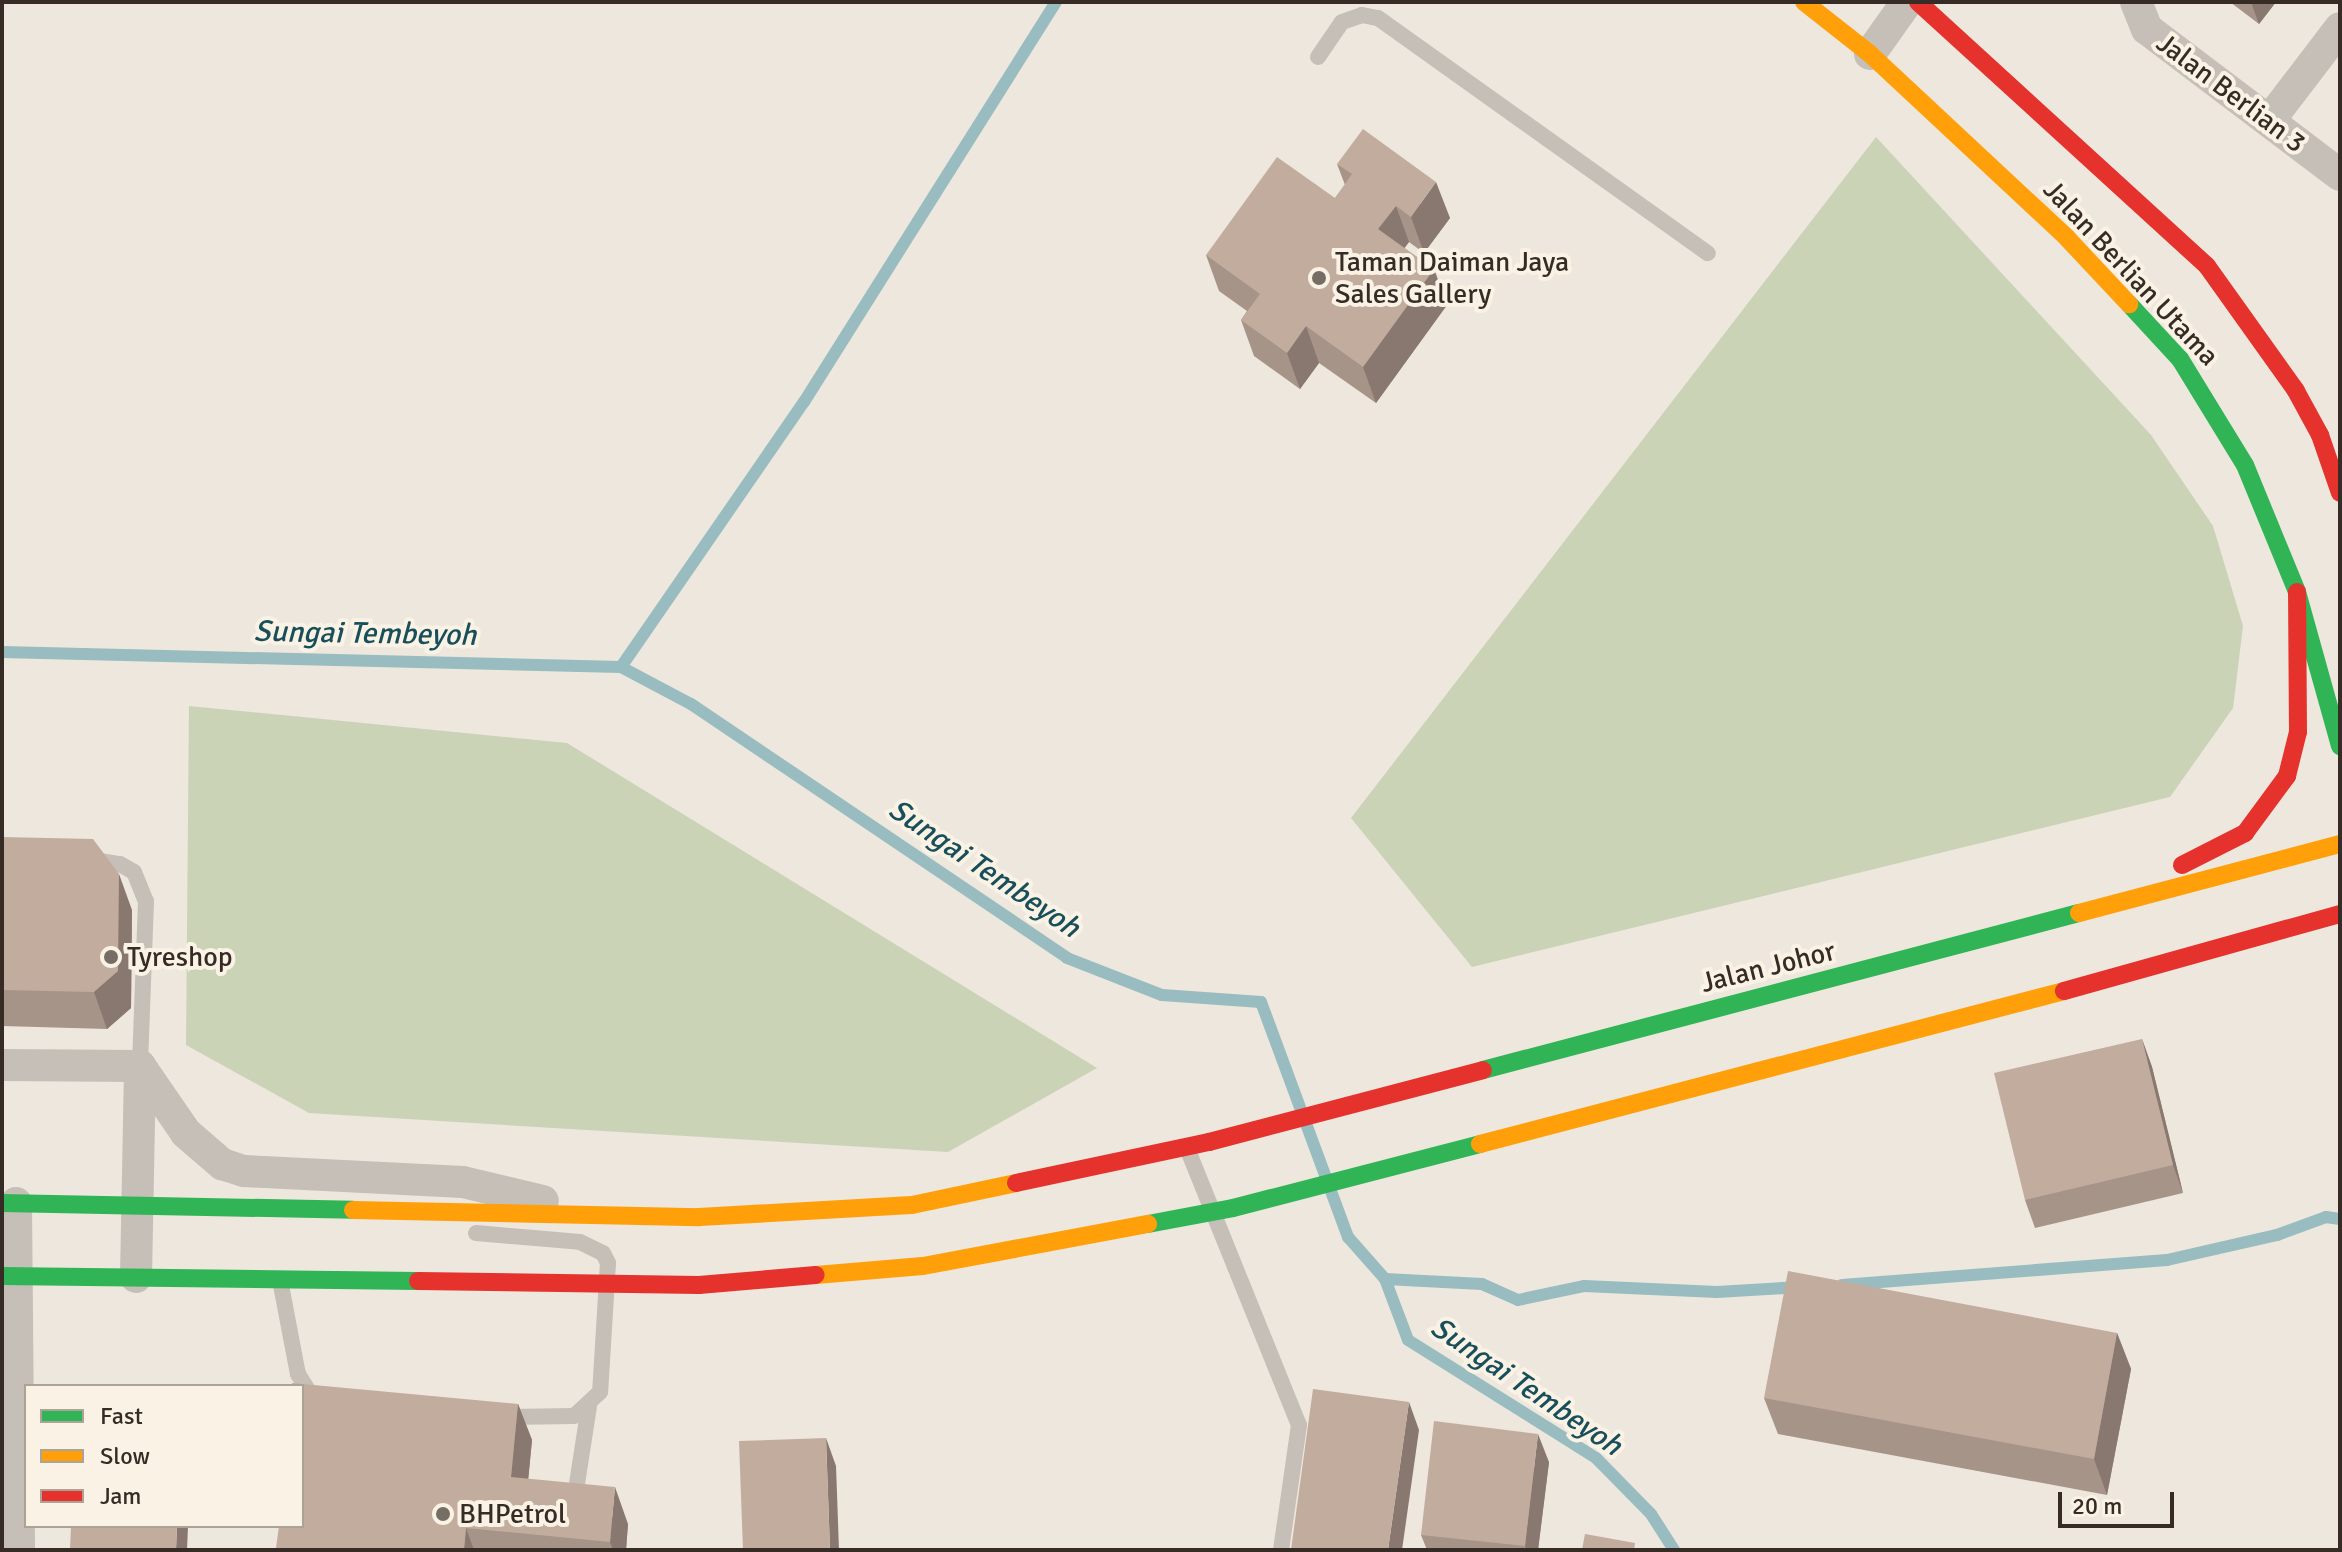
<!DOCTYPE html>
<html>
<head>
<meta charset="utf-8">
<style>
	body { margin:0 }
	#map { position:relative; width:2342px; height:1552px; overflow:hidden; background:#ede7dd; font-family:Signika,sans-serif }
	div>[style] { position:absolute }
	.green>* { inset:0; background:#cbd3b6 }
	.stream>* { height:12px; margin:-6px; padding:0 6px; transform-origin:6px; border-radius:6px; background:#98bcbf }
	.lane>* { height:16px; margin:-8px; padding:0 8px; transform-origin:8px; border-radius:8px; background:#c5bfb7 }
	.street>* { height:32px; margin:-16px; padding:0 16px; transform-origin:16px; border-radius:16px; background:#c5bfb7 }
	.fast>* { height:18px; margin:-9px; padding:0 9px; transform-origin:9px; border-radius:9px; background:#30b455 }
	.slow>* { height:18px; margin:-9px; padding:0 9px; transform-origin:9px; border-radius:9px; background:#ff9f0a }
	.jam>* { height:18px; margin:-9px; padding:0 9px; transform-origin:9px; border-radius:9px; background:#e5322d }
	.wall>* { inset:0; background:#a79488 }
	.shaded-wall>* { inset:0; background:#88786f }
	.building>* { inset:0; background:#c2ac9e }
	.dots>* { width:22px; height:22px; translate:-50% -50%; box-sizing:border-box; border:4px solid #faf2e4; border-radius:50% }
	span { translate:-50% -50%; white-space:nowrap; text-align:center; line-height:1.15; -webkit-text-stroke:8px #faf2e4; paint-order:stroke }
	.street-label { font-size:28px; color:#362c25 }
	.poi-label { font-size:28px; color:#362c25 }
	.left { translate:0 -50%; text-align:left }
	.water-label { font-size:30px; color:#184f5a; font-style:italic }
	.frame { position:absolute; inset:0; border:4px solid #362c25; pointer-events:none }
	.legend { position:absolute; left:24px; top:1384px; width:280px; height:144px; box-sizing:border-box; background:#faf2e4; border:2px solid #aca398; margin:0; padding:10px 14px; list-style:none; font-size:24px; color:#362c25 }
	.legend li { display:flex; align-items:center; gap:16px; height:40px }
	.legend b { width:40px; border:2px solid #aca398 }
	.scale { position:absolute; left:2058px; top:1492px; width:116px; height:36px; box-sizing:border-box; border:4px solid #362c25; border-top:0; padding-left:10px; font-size:24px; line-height:28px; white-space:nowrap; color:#362c25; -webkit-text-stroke:6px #faf2e4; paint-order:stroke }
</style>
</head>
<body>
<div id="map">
	<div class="green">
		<div style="clip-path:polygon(1876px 137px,2151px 435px,2213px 526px,2243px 626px,2233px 708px,2170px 797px,1472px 967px,1351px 818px)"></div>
		<div style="clip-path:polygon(189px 706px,567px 743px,1097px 1068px,948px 1152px,309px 1113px,186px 1045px)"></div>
	</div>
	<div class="stream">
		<div style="left:2px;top:652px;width:619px;rotate:1.39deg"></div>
		<div style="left:621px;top:667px;width:79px;rotate:27.9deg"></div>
		<div style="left:691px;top:704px;width:454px;rotate:34deg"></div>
		<div style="left:1067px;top:958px;width:102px;rotate:21.3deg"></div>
		<div style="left:1162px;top:995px;width:99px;rotate:4deg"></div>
		<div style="left:1261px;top:1002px;width:251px;rotate:69.7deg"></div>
		<div style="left:1348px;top:1237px;width:56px;rotate:48.6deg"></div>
		<div style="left:1385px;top:1279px;width:65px;rotate:69.3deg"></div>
		<div style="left:1408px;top:1340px;width:222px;rotate:32.1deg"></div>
		<div style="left:1596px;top:1458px;width:78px;rotate:45.5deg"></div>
		<div style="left:1651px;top:1514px;width:43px;rotate:57.4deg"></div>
		<div style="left:621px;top:667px;width:322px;rotate:-55.4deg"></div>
		<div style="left:804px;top:402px;width:473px;rotate:-57.8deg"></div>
		<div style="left:1385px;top:1279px;width:97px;rotate:3deg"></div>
		<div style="left:1482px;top:1284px;width:39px;rotate:24deg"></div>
		<div style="left:1518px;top:1300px;width:67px;rotate:-12deg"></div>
		<div style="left:1584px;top:1286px;width:133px;rotate:2.6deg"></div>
		<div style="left:1717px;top:1292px;width:83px;rotate:-3.4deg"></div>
		<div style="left:1842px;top:1285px;width:326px;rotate:-4.4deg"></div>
		<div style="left:2167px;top:1260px;width:113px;rotate:-12.8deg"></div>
		<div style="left:2277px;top:1235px;width:52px;rotate:-20.2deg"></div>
		<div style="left:2326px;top:1217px;width:14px;rotate:8deg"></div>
	</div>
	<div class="lane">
		<div style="left:1318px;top:57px;width:42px;rotate:-55.6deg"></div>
		<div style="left:1342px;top:22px;width:21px;rotate:-19deg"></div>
		<div style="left:1362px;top:15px;width:16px;rotate:11deg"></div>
		<div style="left:1378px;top:18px;width:405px;rotate:35.5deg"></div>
		<div style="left:87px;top:859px;width:33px;rotate:9deg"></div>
		<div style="left:120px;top:864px;width:16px;rotate:30deg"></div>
		<div style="left:134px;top:872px;width:31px;rotate:68deg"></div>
		<div style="left:146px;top:901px;width:165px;rotate:92.1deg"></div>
		<div style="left:1187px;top:1148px;width:299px;rotate:68deg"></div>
		<div style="left:1299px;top:1425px;width:126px;rotate:98.2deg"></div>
		<div style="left:476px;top:1233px;width:104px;rotate:4.9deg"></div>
		<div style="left:580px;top:1242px;width:25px;rotate:26deg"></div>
		<div style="left:603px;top:1253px;width:11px;rotate:63deg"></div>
		<div style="left:608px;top:1263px;width:129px;rotate:93.5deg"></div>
		<div style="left:600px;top:1392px;width:35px;rotate:137deg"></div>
		<div style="left:574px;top:1416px;width:70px;rotate:179.2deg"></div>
		<div style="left:280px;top:1280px;width:96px;rotate:79.2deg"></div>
		<div style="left:298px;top:1374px;width:32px;rotate:58deg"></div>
		<div style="left:574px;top:1503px;width:98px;rotate:-81.2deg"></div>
	</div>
	<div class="street">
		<div style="left:2136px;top:2px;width:29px;rotate:68deg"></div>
		<div style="left:2147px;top:29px;width:242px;rotate:37.1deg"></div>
		<div style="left:1870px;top:54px;width:64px;rotate:-54.6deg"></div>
		<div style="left:2269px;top:121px;width:117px;rotate:-52.6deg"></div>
		<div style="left:2px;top:1065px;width:138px;rotate:0.4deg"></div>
		<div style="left:140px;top:1066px;width:81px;rotate:55.5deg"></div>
		<div style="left:186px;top:1133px;width:48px;rotate:40.7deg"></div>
		<div style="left:222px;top:1164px;width:23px;rotate:18deg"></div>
		<div style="left:244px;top:1171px;width:219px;rotate:2.9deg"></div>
		<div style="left:463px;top:1182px;width:82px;rotate:13.4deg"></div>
		<div style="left:16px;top:1203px;width:347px;rotate:89.5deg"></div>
		<div style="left:136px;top:1277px;width:211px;rotate:-88.9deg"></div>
	</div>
	<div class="fast">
		<div style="left:2129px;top:304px;width:75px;rotate:47.2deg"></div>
		<div style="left:2180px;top:359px;width:124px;rotate:58.5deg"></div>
		<div style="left:2245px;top:465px;width:137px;rotate:67.7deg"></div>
		<div style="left:2297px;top:592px;width:160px;rotate:74.4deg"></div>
		<div style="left:1483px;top:1070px;width:616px;rotate:-14.76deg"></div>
		<div style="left:2px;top:1203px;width:351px;rotate:1.1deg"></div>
		<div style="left:1148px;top:1224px;width:86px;rotate:-10.7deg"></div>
		<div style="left:1233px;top:1208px;width:255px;rotate:-14.5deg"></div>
		<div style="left:2px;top:1276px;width:416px;rotate:0.7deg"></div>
	</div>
	<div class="slow">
		<div style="left:1804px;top:2px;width:84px;rotate:38.2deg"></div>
		<div style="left:1870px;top:54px;width:270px;rotate:43deg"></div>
		<div style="left:2067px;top:238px;width:91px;rotate:46.8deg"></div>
		<div style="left:2079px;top:913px;width:270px;rotate:-14.8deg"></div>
		<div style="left:1480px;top:1144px;width:604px;rotate:-14.68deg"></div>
		<div style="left:353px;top:1210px;width:346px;rotate:1.2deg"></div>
		<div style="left:699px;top:1217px;width:213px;rotate:-3.2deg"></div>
		<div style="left:912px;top:1205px;width:106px;rotate:-11.9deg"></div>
		<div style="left:816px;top:1275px;width:107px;rotate:-4.8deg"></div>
		<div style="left:923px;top:1266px;width:229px;rotate:-10.6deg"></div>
	</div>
	<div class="jam">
		<div style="left:1918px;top:2px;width:391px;rotate:42.4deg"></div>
		<div style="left:2207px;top:266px;width:153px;rotate:54.5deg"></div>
		<div style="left:2296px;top:391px;width:50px;rotate:61.4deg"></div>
		<div style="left:2320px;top:435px;width:61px;rotate:71deg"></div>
		<div style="left:2182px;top:865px;width:71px;rotate:-26.9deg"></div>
		<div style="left:2245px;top:833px;width:71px;rotate:-53.6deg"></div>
		<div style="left:2287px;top:776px;width:45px;rotate:-76deg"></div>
		<div style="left:2298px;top:732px;width:140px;rotate:-90.4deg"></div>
		<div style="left:2064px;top:991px;width:287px;rotate:-15.6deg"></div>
		<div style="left:1016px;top:1183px;width:197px;rotate:-12deg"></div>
		<div style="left:1209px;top:1142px;width:283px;rotate:-14.7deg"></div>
		<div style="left:418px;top:1281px;width:281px;rotate:0.8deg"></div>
		<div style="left:699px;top:1285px;width:117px;rotate:-4.9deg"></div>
	</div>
	<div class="wall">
		<div style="clip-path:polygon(2230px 2px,2276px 2px,2259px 24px)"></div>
		<div style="clip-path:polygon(1337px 164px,1450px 218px,1424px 253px,1409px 242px,1404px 248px,1434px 269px,1447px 305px,1376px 403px,1319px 363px,1300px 389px,1254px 356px,1241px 320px,1247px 311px,1219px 291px,1206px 255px,1335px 198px,1345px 185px)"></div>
		<div style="clip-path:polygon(2px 837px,132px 910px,131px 1008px,107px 1029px,2px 1026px)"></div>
		<div style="clip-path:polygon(2142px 1039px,2152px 1067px,2183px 1193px,2035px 1228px,2025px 1200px)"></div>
		<div style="clip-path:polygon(2117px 1333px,2131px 1369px,2107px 1495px,1778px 1434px,1764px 1398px)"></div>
		<div style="clip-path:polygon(518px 1404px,532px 1440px,528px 1479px,628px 1524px,626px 1550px,277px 1550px,276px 1548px)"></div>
		<div style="clip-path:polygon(1549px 1462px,1538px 1550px,1427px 1550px,1421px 1535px)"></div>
	</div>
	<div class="shaded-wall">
		<div style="clip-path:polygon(2254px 2px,2276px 2px,2259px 24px,2252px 5px)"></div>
		<div style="clip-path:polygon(1436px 182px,1450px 218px,1424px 253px,1411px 217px)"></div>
		<div style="clip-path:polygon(1396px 206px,1409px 242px,1392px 265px,1378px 229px)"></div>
		<div style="clip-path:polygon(1434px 269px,1447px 305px,1376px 403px,1363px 367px)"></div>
		<div style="clip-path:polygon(1306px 326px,1319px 363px,1300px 389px,1287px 353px)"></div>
		<div style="clip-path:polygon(119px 874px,132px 910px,131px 1008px,107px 1029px,94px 992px)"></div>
		<div style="clip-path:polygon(2142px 1039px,2152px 1067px,2183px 1193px,2173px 1165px)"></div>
		<div style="clip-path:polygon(2117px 1333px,2131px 1369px,2107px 1495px,2094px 1459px)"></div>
		<div style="clip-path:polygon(1409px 1402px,1419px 1430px,1402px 1550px,1388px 1550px)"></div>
		<div style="clip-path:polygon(518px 1404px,532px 1440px,525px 1514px,511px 1477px)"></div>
		<div style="clip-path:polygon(1538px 1434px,1549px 1462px,1538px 1550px,1527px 1550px,1525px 1546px)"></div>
		<div style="clip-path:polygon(826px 1438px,836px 1466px,839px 1550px,830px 1550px)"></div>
		<div style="clip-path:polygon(615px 1487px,628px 1524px,626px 1550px,613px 1550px,610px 1542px)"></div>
		<div style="clip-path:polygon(177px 1526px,188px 1526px,187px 1550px,176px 1550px)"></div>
		<div style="clip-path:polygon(466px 1528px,474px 1550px,464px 1550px)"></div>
	</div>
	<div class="building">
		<div style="clip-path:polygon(1363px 129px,1436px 182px,1411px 217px,1396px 206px,1378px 229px,1434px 269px,1363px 367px,1306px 326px,1287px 353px,1241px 320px,1260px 294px,1206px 255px,1277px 157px,1335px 198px,1352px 174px,1337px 164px)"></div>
		<div style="clip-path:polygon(2px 837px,93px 839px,119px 874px,118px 971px,94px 992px,2px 990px)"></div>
		<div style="clip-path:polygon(2142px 1039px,2173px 1165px,2025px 1200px,1994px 1073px)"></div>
		<div style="clip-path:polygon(1788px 1271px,2117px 1333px,2094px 1459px,1764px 1398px)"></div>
		<div style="clip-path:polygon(292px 1383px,518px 1404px,511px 1477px,615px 1487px,610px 1542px,466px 1528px,464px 1550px,301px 1550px,276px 1548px,279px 1526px,302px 1526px,302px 1386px,292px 1386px)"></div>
		<div style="clip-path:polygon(1313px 1389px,1409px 1402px,1388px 1550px,1291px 1550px)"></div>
		<div style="clip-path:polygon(1434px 1421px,1538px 1434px,1525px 1546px,1421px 1535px)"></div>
		<div style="clip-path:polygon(826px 1438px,830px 1550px,743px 1550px,739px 1441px)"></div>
		<div style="clip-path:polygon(71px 1526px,177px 1526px,176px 1550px,70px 1550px)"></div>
		<div style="clip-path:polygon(1585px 1534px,1635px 1543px,1634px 1550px,1582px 1550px)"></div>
	</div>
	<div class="dots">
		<div style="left:1319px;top:278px;background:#766d65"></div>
		<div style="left:111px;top:957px;background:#766d65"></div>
		<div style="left:443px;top:1514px;background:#766d65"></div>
	</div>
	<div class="street-label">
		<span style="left:2231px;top:93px;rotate:37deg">Jalan Berlian 3</span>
		<span style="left:2131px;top:273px;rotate:47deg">Jalan Berlian Utama</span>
		<span style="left:1768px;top:967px;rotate:-14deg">Jalan Johor</span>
	</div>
	<div class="poi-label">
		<span class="left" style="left:1335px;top:278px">Taman Daiman Jaya<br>Sales Gallery</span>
		<span class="left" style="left:127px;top:957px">Tyreshop</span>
		<span class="left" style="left:459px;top:1514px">BHPetrol</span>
	</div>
	<div class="water-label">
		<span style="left:365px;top:634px;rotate:1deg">Sungai Tembeyoh</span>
		<span style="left:984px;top:869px;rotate:34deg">Sungai Tembeyoh</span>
		<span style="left:1526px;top:1387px;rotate:34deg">Sungai Tembeyoh</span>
	</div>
	<div class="frame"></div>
	<ul class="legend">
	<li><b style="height:10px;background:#30b455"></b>Fast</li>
	<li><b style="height:10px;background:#ff9f0a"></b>Slow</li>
	<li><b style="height:10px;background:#e5322d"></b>Jam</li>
	</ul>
	<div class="scale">20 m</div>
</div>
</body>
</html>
